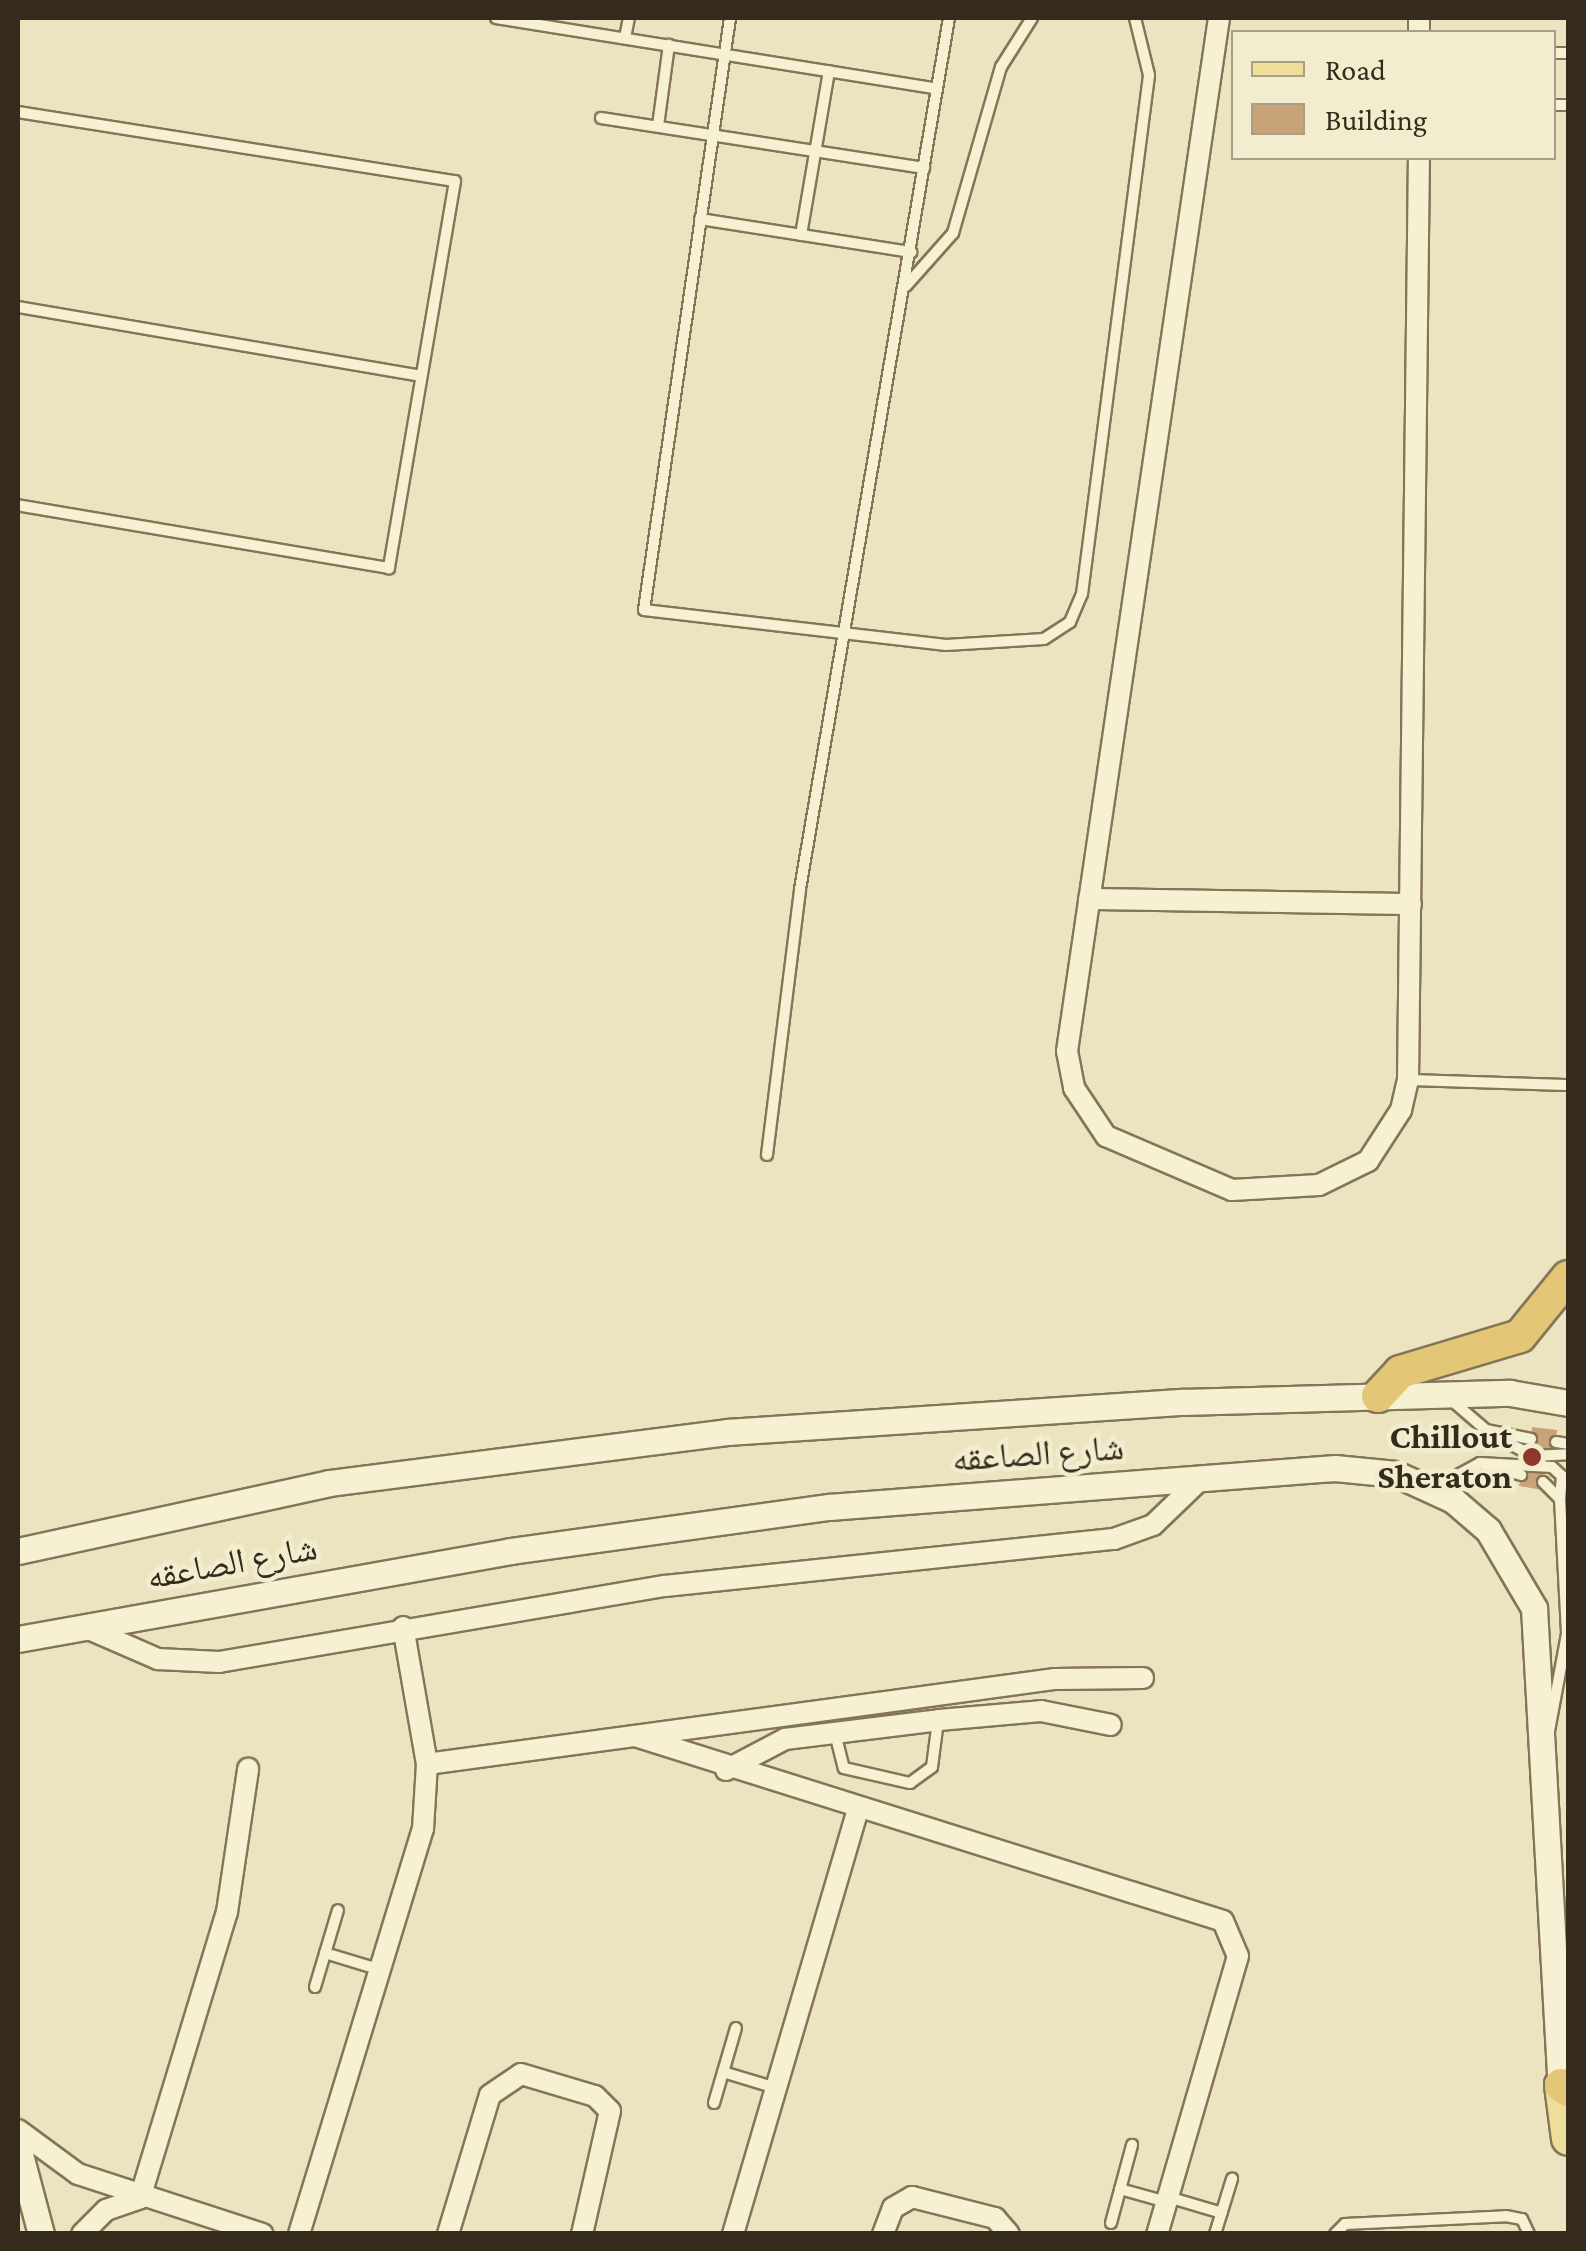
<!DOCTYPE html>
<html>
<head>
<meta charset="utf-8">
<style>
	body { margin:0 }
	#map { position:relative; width:1586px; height:2251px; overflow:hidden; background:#ece4c0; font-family:"Crimson Pro","Noto Naskh Arabic",serif }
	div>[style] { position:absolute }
	.building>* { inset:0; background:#c8a377 }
	.roads { filter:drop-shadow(2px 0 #847559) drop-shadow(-2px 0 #847559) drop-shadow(0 2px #847559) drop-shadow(0 -2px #847559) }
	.service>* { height:10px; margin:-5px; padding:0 5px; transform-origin:5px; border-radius:5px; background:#f7f1d3 }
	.minor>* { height:20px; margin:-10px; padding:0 10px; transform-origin:10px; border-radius:10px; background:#f7f1d3 }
	.tertiary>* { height:25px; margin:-12.5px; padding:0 12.5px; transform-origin:12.5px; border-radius:12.5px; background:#f7f1d3 }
	.primary>* { height:32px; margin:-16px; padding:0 16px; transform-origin:16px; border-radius:16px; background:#eede99 }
	.trunk>* { height:32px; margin:-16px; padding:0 16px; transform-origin:16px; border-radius:16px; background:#e3c676 }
	.dots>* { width:28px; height:28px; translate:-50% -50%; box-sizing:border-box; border:5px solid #f3edcf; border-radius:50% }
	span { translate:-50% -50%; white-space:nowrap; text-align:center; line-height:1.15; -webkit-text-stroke:9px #f3edcf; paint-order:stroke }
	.poi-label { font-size:35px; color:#342b1d; font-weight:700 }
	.right { translate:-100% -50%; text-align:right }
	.street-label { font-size:35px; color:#342b1d }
	.frame { position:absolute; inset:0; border:20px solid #342b1d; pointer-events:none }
	.legend { position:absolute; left:1231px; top:30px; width:325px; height:130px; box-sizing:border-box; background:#f3edcf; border:2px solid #a79f88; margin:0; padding:12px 18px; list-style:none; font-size:30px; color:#342b1d }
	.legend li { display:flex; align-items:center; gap:20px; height:50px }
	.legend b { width:50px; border:2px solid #a79f88 }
</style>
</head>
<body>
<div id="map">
	<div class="building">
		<div style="clip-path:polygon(1532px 1427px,1557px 1430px,1555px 1452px,1530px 1450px)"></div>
		<div style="clip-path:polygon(1523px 1465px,1546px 1469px,1542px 1490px,1519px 1486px)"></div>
	</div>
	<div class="roads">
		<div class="service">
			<div style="left:496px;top:18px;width:445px;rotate:9.1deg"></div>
			<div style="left:730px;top:18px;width:598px;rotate:98.27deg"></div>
			<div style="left:644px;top:610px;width:304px;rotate:6.6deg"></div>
			<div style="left:946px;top:645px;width:98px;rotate:-3.5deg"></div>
			<div style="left:1044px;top:639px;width:31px;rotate:-33deg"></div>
			<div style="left:1070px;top:622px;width:30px;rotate:-67deg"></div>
			<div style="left:1082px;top:594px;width:523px;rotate:-82.64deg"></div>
			<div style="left:1149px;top:75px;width:59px;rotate:-103.8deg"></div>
			<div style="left:625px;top:38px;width:20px;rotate:-79deg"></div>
			<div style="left:1554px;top:53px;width:14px"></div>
			<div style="left:1554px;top:105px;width:14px"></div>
			<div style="left:18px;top:112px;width:442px;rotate:9deg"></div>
			<div style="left:455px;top:181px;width:393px;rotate:99.7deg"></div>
			<div style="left:389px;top:568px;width:376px;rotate:-170.4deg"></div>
			<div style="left:601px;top:118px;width:327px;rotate:8.8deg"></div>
			<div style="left:658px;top:126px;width:82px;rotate:-82.3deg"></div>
			<div style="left:700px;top:219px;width:214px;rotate:8.9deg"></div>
			<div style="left:801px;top:235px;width:166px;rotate:-80.3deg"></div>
			<div style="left:906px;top:286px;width:71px;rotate:-48.4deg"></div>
			<div style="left:953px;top:233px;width:173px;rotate:-73.9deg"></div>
			<div style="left:1001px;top:67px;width:58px;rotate:-57.7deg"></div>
			<div style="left:18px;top:307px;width:409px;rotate:9.7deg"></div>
			<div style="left:1408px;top:1080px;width:160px;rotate:1.8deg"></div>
			<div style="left:767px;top:1155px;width:268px;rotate:-82.9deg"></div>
			<div style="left:800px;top:889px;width:884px;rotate:-80.29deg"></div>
			<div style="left:1449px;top:1398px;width:49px;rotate:40.9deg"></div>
			<div style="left:1486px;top:1430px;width:46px;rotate:11.3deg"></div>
			<div style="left:1491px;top:1434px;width:47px;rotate:27.6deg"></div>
			<div style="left:1533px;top:1456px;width:35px;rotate:-3deg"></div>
			<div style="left:1556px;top:1442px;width:12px;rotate:9deg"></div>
			<div style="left:1480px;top:1463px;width:72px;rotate:3.2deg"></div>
			<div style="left:1552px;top:1467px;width:13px;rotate:42deg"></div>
			<div style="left:1562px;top:1476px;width:21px;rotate:95deg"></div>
			<div style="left:1543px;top:1482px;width:24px;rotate:45deg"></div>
			<div style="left:1560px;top:1499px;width:135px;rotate:87deg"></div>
			<div style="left:1567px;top:1634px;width:99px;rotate:100.5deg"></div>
			<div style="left:1434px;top:1488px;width:52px;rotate:-28.5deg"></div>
			<div style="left:1480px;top:1463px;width:43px;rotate:16.3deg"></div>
			<div style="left:835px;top:1733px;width:36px;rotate:76deg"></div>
			<div style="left:844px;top:1768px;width:68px;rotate:12.8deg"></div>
			<div style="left:910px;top:1783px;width:27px;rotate:-36deg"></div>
			<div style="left:932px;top:1767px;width:46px;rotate:-82.6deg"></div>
			<div style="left:325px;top:1953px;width:59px;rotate:16.9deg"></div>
			<div style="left:315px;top:1987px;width:80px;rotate:-73.4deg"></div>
			<div style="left:723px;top:2072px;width:55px;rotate:16.8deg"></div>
			<div style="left:714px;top:2103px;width:78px;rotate:-73.7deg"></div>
			<div style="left:1120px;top:2189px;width:49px;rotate:15.5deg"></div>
			<div style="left:1168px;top:2197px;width:56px;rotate:16.5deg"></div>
			<div style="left:1111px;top:2223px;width:81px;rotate:-74.9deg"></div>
			<div style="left:1215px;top:2234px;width:58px;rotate:-72.8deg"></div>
			<div style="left:1335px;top:2234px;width:14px;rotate:-45deg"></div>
			<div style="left:1345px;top:2224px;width:161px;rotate:-2.8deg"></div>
			<div style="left:1506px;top:2216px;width:16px;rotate:11deg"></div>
			<div style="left:1522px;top:2219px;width:17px;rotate:65deg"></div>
		</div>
		<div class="minor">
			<div style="left:1219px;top:18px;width:1044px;rotate:98.37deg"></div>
			<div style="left:1067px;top:1051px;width:38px;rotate:79deg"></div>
			<div style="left:1074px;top:1088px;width:58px;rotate:56.3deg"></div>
			<div style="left:1106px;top:1136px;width:137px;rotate:23.2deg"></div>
			<div style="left:1232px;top:1190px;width:87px;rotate:-3.3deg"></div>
			<div style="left:1319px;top:1185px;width:55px;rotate:-26.1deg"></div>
			<div style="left:1368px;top:1161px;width:61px;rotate:-57.1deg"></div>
			<div style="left:1401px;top:1110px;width:31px;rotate:-77deg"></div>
			<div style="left:1408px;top:1080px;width:922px;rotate:-89.32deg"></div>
			<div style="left:1419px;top:18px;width:14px;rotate:90deg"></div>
			<div style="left:1089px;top:899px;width:322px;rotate:0.9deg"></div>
			<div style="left:82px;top:1626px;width:83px;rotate:23.5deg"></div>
			<div style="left:158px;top:1659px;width:61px;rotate:2.8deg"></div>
			<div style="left:219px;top:1662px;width:452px;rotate:-9.7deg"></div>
			<div style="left:665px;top:1586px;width:451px;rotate:-6deg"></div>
			<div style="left:1114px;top:1539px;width:41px;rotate:-19.7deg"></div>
			<div style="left:1153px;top:1525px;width:69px;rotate:-43.8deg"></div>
			<div style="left:635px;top:1736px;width:616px;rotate:17.46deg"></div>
			<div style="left:1223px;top:1921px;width:38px;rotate:67deg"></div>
			<div style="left:1238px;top:1956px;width:290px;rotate:106.2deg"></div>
			<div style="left:427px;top:1764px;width:634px;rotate:-7.71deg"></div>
			<div style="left:1055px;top:1679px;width:88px;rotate:-0.7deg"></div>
			<div style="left:726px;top:1770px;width:67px;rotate:-27.7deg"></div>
			<div style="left:785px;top:1739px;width:155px;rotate:-7deg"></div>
			<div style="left:939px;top:1720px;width:102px;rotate:-5deg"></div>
			<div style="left:1041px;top:1711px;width:71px;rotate:11.3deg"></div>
			<div style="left:18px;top:2130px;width:74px;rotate:36.3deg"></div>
			<div style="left:78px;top:2174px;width:194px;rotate:18deg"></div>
			<div style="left:140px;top:2198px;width:299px;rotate:-73.1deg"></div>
			<div style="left:227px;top:1912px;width:145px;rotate:-81.6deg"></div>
			<div style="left:82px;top:2234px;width:34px;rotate:-45deg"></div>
			<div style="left:106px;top:2210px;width:36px;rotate:-19deg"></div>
			<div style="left:299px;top:2234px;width:424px;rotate:-73deg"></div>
			<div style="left:423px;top:1829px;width:65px;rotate:-86.5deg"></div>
			<div style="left:427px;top:1764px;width:139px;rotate:-99.9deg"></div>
			<div style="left:448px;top:2234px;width:145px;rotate:-73.2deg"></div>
			<div style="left:490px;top:2095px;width:37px;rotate:-34deg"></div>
			<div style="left:521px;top:2074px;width:77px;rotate:16.6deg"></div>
			<div style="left:595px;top:2096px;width:21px;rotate:45deg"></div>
			<div style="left:610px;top:2111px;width:126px;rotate:102.8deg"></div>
			<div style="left:733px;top:2234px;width:443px;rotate:-73.6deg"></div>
			<div style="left:883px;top:2234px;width:28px;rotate:-69deg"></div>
			<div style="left:893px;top:2208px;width:22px;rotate:-30deg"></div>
			<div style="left:912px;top:2197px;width:86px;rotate:14.2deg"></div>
			<div style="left:995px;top:2218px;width:21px;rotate:49deg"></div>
		</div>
		<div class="tertiary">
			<div style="left:18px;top:1551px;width:318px;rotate:-12.3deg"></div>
			<div style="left:329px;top:1483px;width:402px;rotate:-7.3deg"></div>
			<div style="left:728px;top:1432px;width:455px;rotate:-3.8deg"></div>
			<div style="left:1182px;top:1402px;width:328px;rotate:-1.6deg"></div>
			<div style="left:1510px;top:1393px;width:59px;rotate:9.8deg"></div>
			<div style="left:18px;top:1639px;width:501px;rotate:-10.12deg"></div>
			<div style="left:511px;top:1551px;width:321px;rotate:-7.9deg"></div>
			<div style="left:829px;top:1507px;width:508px;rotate:-4.41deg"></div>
			<div style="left:1335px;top:1468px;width:61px;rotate:5.6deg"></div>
			<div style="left:1396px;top:1474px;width:63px;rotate:24.5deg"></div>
			<div style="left:1453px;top:1500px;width:46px;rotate:40.6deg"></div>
			<div style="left:1488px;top:1530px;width:91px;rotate:59.5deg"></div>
			<div style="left:1534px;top:1608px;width:478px;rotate:86.8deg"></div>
			<div style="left:18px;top:2147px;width:90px;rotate:75.2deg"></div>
		</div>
		<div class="primary">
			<div style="left:1561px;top:2085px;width:54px;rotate:82.6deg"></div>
		</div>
		<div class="trunk">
			<div style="left:1378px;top:1396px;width:33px;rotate:-47deg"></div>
			<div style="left:1400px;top:1372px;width:125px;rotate:-16.7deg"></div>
			<div style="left:1520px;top:1336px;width:76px;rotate:-50.9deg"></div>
			<div style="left:1561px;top:2085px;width:9px;rotate:36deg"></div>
		</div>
	</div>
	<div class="dots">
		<div style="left:1532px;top:1457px;background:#90372c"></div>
	</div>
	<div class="poi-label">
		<span class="right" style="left:1512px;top:1457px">Chillout<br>Sheraton</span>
	</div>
	<div class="street-label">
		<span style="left:1038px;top:1454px;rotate:-4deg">شارع الصاعقه</span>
		<span style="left:232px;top:1563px;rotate:-10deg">شارع الصاعقه</span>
	</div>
	<div class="frame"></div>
	<ul class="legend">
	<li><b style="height:12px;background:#eede99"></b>Road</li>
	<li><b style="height:28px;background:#c8a377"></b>Building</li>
	</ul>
</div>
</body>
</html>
